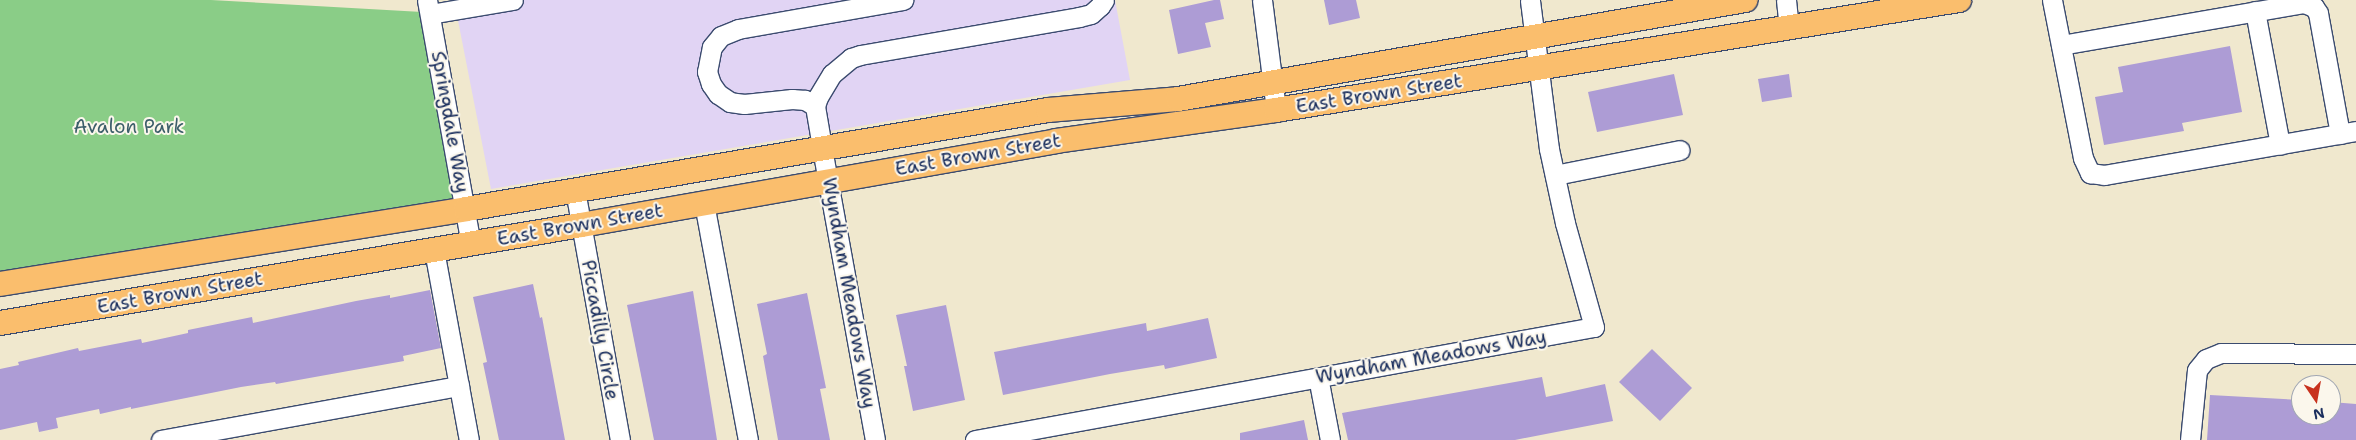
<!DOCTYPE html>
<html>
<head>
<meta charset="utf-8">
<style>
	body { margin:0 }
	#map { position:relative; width:2356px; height:440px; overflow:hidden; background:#f0e8ce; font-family:"Shantell Sans",sans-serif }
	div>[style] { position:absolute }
	.built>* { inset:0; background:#e1d4f4 }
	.green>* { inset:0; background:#8acd87 }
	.building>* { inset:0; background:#ad9cd5 }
	.roads { filter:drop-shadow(1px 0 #3b4b6f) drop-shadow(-1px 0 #3b4b6f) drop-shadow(0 1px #3b4b6f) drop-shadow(0 -1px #3b4b6f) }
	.minor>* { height:19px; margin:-9.5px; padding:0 9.5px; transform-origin:9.5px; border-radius:9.5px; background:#fff }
	.major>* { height:24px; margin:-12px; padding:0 12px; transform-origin:12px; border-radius:12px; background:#fabe6d }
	span { translate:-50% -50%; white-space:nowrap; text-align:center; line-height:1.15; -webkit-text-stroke:4px #fbf7ec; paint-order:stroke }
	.street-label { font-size:19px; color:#1b2f5e }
	.park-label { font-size:19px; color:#3c5e6a }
	.north { position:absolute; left:2291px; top:375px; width:50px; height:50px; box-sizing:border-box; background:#fbf7ec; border:1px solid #a1a7b3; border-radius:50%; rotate:168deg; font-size:14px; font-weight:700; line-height:20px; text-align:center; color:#1b2f5e }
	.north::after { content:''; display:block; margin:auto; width:18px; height:22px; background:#c8321e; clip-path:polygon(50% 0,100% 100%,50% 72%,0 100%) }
</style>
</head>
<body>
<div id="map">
	<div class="built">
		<div style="clip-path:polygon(454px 0,1115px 0,1130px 80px,491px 189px)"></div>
	</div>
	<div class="green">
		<div style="clip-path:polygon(0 0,211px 0,422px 12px,457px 204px,0 276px)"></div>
	</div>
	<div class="building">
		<div style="clip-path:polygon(1214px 0,1220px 0,1224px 19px,1205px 23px,1211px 47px,1178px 54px,1169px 10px)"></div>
		<div style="clip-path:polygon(1324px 0,1356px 0,1360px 18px,1329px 25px)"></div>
		<div style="clip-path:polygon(2230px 46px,2242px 112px,2182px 123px,2184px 131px,2104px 145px,2095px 97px,2123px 92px,2118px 67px)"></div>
		<div style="clip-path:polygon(1674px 74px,1683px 115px,1597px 132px,1588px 92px)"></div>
		<div style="clip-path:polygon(1789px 74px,1792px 97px,1762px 102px,1758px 79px)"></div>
		<div style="clip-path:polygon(533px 284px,540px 318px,542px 317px,565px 440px,499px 440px,483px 363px,487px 362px,473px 297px)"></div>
		<div style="clip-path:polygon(430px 290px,441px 348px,403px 356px,404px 361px,276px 384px,275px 382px,241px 387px,131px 409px,131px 407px,100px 414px,99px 409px,56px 418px,58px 428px,39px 432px,37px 422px,0 430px,0 369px,19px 365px,18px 362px,78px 348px,79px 351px,141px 339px,142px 343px,188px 333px,188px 330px,252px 317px,253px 323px,356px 301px,390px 295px,390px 298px)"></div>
		<div style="clip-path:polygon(693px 291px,717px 440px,654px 440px,627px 305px)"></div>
		<div style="clip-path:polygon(807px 293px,826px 388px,820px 389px,830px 440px,778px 440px,763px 356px,767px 354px,757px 304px)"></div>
		<div style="clip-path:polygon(946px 305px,965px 400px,913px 411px,904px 366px,907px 366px,896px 315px)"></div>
		<div style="clip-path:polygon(1208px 318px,1217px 358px,1165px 369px,1164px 365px,1110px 374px,1003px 395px,994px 352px,1146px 323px,1147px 331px)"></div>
		<div style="clip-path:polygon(1652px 349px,1692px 388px,1660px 421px,1619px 382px)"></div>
		<div style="clip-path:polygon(1542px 377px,1546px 397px,1605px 384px,1613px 421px,1515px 440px,1348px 440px,1342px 413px)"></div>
		<div style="clip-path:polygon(2210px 395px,2301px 400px,2301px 415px,2331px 415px,2331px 402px,2356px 404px,2356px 440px,2207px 440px)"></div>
		<div style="clip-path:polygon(1304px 420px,1308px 440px,1240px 440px,1240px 433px)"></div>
	</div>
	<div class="roads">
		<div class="minor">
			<div style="left:427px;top:0;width:248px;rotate:79.8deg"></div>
			<div style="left:1262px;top:0;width:111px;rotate:82.7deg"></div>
			<div style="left:1786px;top:0;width:28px;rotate:84deg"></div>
			<div style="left:2052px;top:0;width:161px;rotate:78.9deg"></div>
			<div style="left:2083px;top:158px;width:17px;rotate:65deg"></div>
			<div style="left:2090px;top:173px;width:14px;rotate:8deg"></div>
			<div style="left:2104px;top:175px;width:256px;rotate:-9.9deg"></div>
			<div style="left:2255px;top:11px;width:136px;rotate:79.4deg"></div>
			<div style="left:430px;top:14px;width:84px;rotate:-9.6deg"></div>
			<div style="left:2061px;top:45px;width:247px;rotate:-9.8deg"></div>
			<div style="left:2304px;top:3px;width:11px;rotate:22deg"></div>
			<div style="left:2314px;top:7px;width:7px;rotate:56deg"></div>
			<div style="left:2318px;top:13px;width:123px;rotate:79.7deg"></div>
			<div style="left:815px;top:106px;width:12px;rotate:-149deg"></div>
			<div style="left:805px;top:100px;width:13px;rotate:-176deg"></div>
			<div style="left:792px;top:99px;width:48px;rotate:174.1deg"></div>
			<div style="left:744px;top:104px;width:14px;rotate:-172deg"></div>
			<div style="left:730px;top:102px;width:14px;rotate:-146deg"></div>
			<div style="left:718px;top:94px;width:12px;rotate:-125deg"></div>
			<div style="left:711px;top:84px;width:13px;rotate:-108deg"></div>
			<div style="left:707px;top:72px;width:25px;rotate:-79deg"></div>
			<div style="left:712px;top:47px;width:14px;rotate:-51deg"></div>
			<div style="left:721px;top:36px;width:18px;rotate:-22deg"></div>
			<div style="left:738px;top:29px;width:168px;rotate:-10deg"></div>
			<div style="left:1555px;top:175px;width:127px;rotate:-11.3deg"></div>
			<div style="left:575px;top:190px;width:254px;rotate:79.8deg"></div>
			<div style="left:704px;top:203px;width:241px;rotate:79.5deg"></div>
			<div style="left:434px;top:250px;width:193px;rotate:79.6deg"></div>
			<div style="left:1318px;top:377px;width:64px;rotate:79.2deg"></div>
			<div style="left:161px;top:440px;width:303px;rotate:-10.3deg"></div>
			<div style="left:875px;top:440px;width:298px;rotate:-100.3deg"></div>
			<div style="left:822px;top:147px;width:42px;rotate:-99.7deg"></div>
			<div style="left:815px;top:106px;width:9px;rotate:-72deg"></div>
			<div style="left:818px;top:97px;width:27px;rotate:-59deg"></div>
			<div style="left:832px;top:74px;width:25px;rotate:-40deg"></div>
			<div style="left:851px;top:58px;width:9px;rotate:-18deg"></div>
			<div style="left:860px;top:55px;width:222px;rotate:-9.8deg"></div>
			<div style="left:1079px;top:17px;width:12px;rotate:-14deg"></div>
			<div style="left:1091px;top:14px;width:12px;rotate:-42deg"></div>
			<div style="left:1100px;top:6px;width:7px;rotate:-56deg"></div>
			<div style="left:975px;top:440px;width:629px;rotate:-10.35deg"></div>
			<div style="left:1594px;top:327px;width:108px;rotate:-105.6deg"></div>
			<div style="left:1565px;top:223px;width:76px;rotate:-102.2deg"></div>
			<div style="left:1549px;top:149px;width:150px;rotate:-97.3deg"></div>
			<div style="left:2190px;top:440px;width:70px;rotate:-84.3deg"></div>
			<div style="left:2197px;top:370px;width:14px;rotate:-51deg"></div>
			<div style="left:2206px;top:359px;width:16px;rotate:-22deg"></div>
			<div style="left:2221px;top:353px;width:135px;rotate:0.4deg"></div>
		</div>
		<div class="major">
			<div style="left:0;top:284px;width:472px;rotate:-9.1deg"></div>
			<div style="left:466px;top:209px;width:590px;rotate:-9.65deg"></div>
			<div style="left:1048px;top:110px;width:130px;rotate:-4.8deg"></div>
			<div style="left:1178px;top:99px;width:576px;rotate:-9.9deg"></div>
			<div style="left:0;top:323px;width:589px;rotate:-9.57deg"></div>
			<div style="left:581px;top:225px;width:482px;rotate:-10deg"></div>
			<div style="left:1056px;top:141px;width:222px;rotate:-8deg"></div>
			<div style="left:1276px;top:110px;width:692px;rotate:-9.15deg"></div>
		</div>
	</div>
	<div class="street-label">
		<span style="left:1379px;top:94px;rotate:-9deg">East Brown Street</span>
		<span style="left:450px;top:122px;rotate:80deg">Springdale Way</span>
		<span style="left:978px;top:155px;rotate:-10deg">East Brown Street</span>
		<span style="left:580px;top:225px;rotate:-10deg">East Brown Street</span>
		<span style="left:180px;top:293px;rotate:-10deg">East Brown Street</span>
		<span style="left:849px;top:293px;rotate:80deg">Wyndham Meadows Way</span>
		<span style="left:600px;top:330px;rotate:80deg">Piccadilly Circle</span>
		<span style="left:1431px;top:357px;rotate:-10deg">Wyndham Meadows Way</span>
	</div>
	<div class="park-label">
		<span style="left:129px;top:127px">Avalon Park</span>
	</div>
	<div class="north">N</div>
</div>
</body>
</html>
